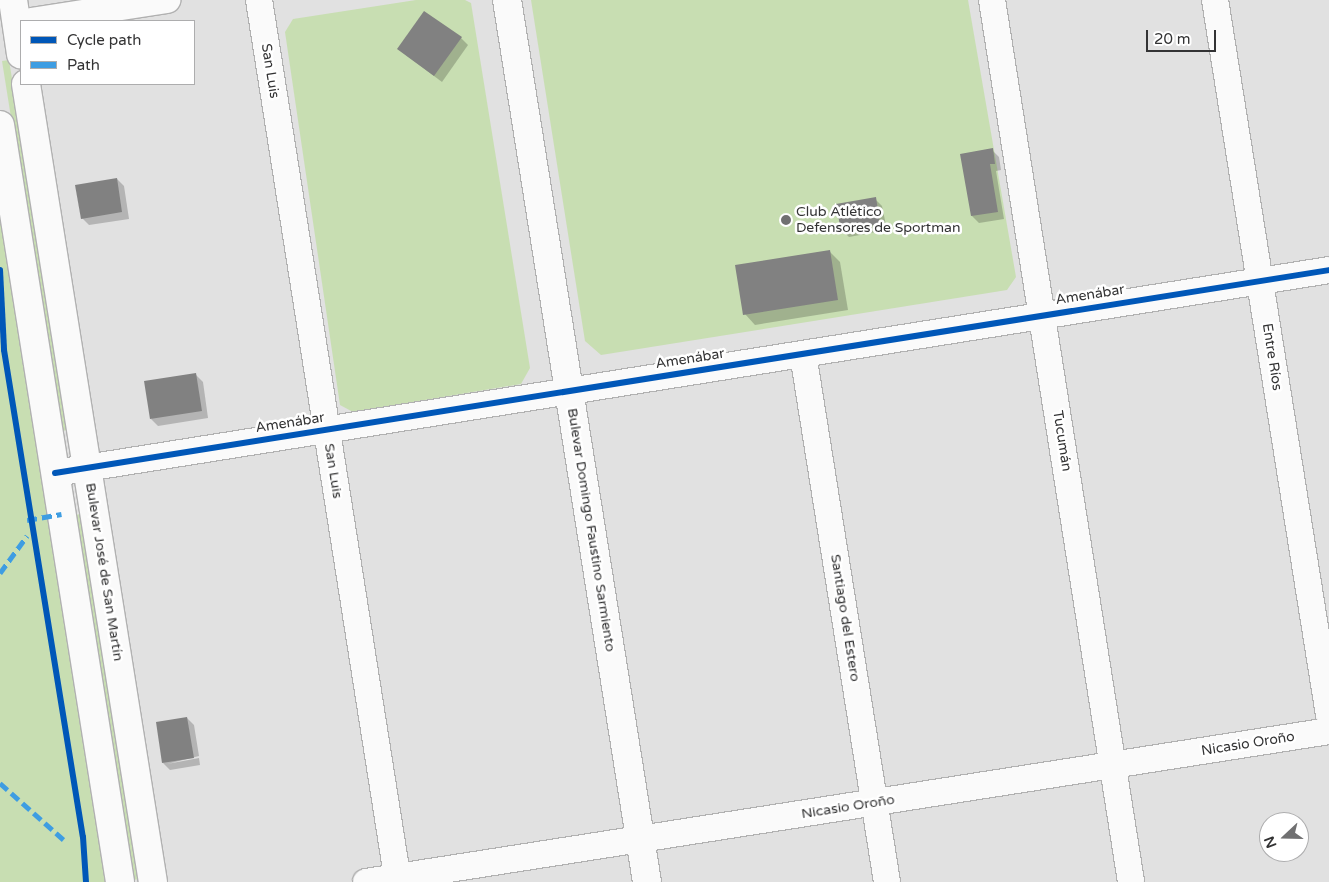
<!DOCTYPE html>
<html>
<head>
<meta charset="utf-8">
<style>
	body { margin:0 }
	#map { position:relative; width:1329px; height:882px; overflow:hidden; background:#e1e1e1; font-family:"Varela Round",sans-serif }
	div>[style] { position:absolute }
	.green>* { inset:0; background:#c8deb2 }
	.shadow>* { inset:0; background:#0003 }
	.building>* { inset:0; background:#818181 }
	.roads { filter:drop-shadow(1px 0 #b1b1b1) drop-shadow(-1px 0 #b1b1b1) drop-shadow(0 1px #b1b1b1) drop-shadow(0 -1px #b1b1b1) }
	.minor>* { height:26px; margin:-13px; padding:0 13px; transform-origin:13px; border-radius:13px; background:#fafafa }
	.tertiary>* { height:28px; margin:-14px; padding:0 14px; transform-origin:14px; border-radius:14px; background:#fafafa }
	.secondary>* { height:28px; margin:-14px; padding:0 14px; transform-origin:14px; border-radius:14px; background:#fafafa }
	.quiet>* { height:5px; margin-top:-2.5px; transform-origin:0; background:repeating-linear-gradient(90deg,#3e9de2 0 10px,transparent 0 15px) }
	.cycleway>* { height:6px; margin:-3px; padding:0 3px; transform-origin:3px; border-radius:3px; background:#0057b8 }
	.dots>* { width:14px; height:14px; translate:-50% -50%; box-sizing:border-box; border:2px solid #fff; border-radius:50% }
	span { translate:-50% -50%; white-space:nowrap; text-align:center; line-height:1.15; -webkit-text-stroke:5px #fff; paint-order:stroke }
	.street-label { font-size:14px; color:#333334 }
	.poi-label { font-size:14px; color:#333334 }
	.left { translate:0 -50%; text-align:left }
	.legend { position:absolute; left:20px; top:20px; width:175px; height:65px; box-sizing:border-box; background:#fff; border:1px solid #adadae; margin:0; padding:6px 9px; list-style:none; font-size:15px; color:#333334 }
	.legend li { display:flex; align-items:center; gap:10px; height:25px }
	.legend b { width:25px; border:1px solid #adadae }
	.north { position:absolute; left:1259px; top:812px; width:50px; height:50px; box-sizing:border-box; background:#fff; border:1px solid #adadae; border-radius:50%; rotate:249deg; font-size:14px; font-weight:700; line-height:20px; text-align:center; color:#333334 }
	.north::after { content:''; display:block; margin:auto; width:18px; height:22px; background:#707071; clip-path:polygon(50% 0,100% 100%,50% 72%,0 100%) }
	.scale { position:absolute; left:1146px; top:30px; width:70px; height:22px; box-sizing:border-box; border:2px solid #333334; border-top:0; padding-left:6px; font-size:15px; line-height:18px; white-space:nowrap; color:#333334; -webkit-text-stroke:4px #fff; paint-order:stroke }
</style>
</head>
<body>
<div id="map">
	<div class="green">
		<div style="clip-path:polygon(416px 0,465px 0,471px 3px,530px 368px,521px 384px,353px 412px,340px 405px,285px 32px,293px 19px)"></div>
		<div style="clip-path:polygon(531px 0,968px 0,1016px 277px,1007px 290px,601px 355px,585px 341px)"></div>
		<div style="clip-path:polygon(9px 60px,68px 430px,61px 431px,2px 61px)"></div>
		<div style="clip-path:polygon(0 125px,120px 882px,0 882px)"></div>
		<div style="clip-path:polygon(81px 514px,139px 879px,133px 880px,75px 515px)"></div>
	</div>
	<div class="shadow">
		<div style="clip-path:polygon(461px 38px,468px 45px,442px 82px,398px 49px)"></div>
		<div style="clip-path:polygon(992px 150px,999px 157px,1001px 170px,996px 171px,1004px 219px,979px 223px,972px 216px)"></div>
		<div style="clip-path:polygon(117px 179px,124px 186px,129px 219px,89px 225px,82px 218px)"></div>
		<div style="clip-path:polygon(875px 199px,882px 206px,887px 230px,849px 237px,842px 230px)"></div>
		<div style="clip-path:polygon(829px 251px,840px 262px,848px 310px,755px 325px,745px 314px)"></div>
		<div style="clip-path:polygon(196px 375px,203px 382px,208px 418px,158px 426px,151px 419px)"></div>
		<div style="clip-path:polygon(187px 718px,194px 725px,199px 756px,167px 764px,199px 758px,200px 765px,170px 770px,163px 763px)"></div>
	</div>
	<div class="building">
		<div style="clip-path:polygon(424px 11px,462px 37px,434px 76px,397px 49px)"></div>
		<div style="clip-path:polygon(993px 148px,995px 164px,990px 164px,998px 212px,971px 216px,960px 154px)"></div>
		<div style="clip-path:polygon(117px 178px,122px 212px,81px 219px,75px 185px)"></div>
		<div style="clip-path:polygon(876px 197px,880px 224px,841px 231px,836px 204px)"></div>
		<div style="clip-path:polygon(830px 250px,838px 300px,743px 315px,735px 265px)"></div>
		<div style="clip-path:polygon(196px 373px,202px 411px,150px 419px,144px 381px)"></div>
		<div style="clip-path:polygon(187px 717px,194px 758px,162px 763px,156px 722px)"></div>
	</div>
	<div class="roads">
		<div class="minor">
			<div style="left:259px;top:0;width:893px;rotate:81.04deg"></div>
			<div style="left:992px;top:0;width:893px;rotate:81.04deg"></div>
			<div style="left:1215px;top:0;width:724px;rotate:80.94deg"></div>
			<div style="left:31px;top:21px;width:138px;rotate:-8.8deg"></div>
			<div style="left:803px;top:354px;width:535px;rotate:80.96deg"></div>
			<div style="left:55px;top:473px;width:1290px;rotate:-9.05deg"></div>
			<div style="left:366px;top:882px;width:975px;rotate:-8.91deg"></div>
		</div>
		<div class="tertiary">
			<div style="left:507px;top:0;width:893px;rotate:80.98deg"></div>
		</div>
		<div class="secondary">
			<div style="left:13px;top:0;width:55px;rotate:81.6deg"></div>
			<div style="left:26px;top:84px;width:808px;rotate:80.96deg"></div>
			<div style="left:0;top:125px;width:766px;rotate:80.99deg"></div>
		</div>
	</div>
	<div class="quiet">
		<div style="left:27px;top:520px;width:35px;rotate:-10deg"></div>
		<div style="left:0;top:573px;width:46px;rotate:-53.9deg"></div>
		<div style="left:0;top:783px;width:87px;rotate:41.7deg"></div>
	</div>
	<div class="cycleway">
		<div style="left:0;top:270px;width:80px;rotate:87.1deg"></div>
		<div style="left:4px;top:350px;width:493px;rotate:80.8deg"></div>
		<div style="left:83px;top:837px;width:45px;rotate:86.2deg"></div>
		<div style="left:55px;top:473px;width:1290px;rotate:-9.05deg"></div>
	</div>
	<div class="dots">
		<div style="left:786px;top:220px;background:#707071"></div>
	</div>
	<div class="street-label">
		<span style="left:270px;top:71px;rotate:81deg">San Luis</span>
		<span style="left:1090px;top:295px;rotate:-9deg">Amenábar</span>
		<span style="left:1272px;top:357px;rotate:81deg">Entre Ríos</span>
		<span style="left:690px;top:359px;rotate:-9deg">Amenábar</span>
		<span style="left:290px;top:423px;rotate:-9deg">Amenábar</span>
		<span style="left:1062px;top:441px;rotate:81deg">Tucumán</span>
		<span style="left:333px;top:471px;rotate:81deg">San Luis</span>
		<span style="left:591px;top:530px;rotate:81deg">Bulevar Domingo Faustino Sarmiento</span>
		<span style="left:104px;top:572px;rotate:81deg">Bulevar José de San Martín</span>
		<span style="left:845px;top:618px;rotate:81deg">Santiago del Estero</span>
		<span style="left:1248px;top:744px;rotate:-9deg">Nicasio Oroño</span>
		<span style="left:848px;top:807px;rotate:-9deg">Nicasio Oroño</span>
	</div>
	<div class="poi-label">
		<span class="left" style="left:796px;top:220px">Club Atlético<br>Defensores de Sportman</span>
	</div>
	<ul class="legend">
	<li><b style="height:6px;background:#0057b8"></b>Cycle path</li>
	<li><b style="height:6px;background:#3e9de2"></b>Path</li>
	</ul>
	<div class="north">N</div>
	<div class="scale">20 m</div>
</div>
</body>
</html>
